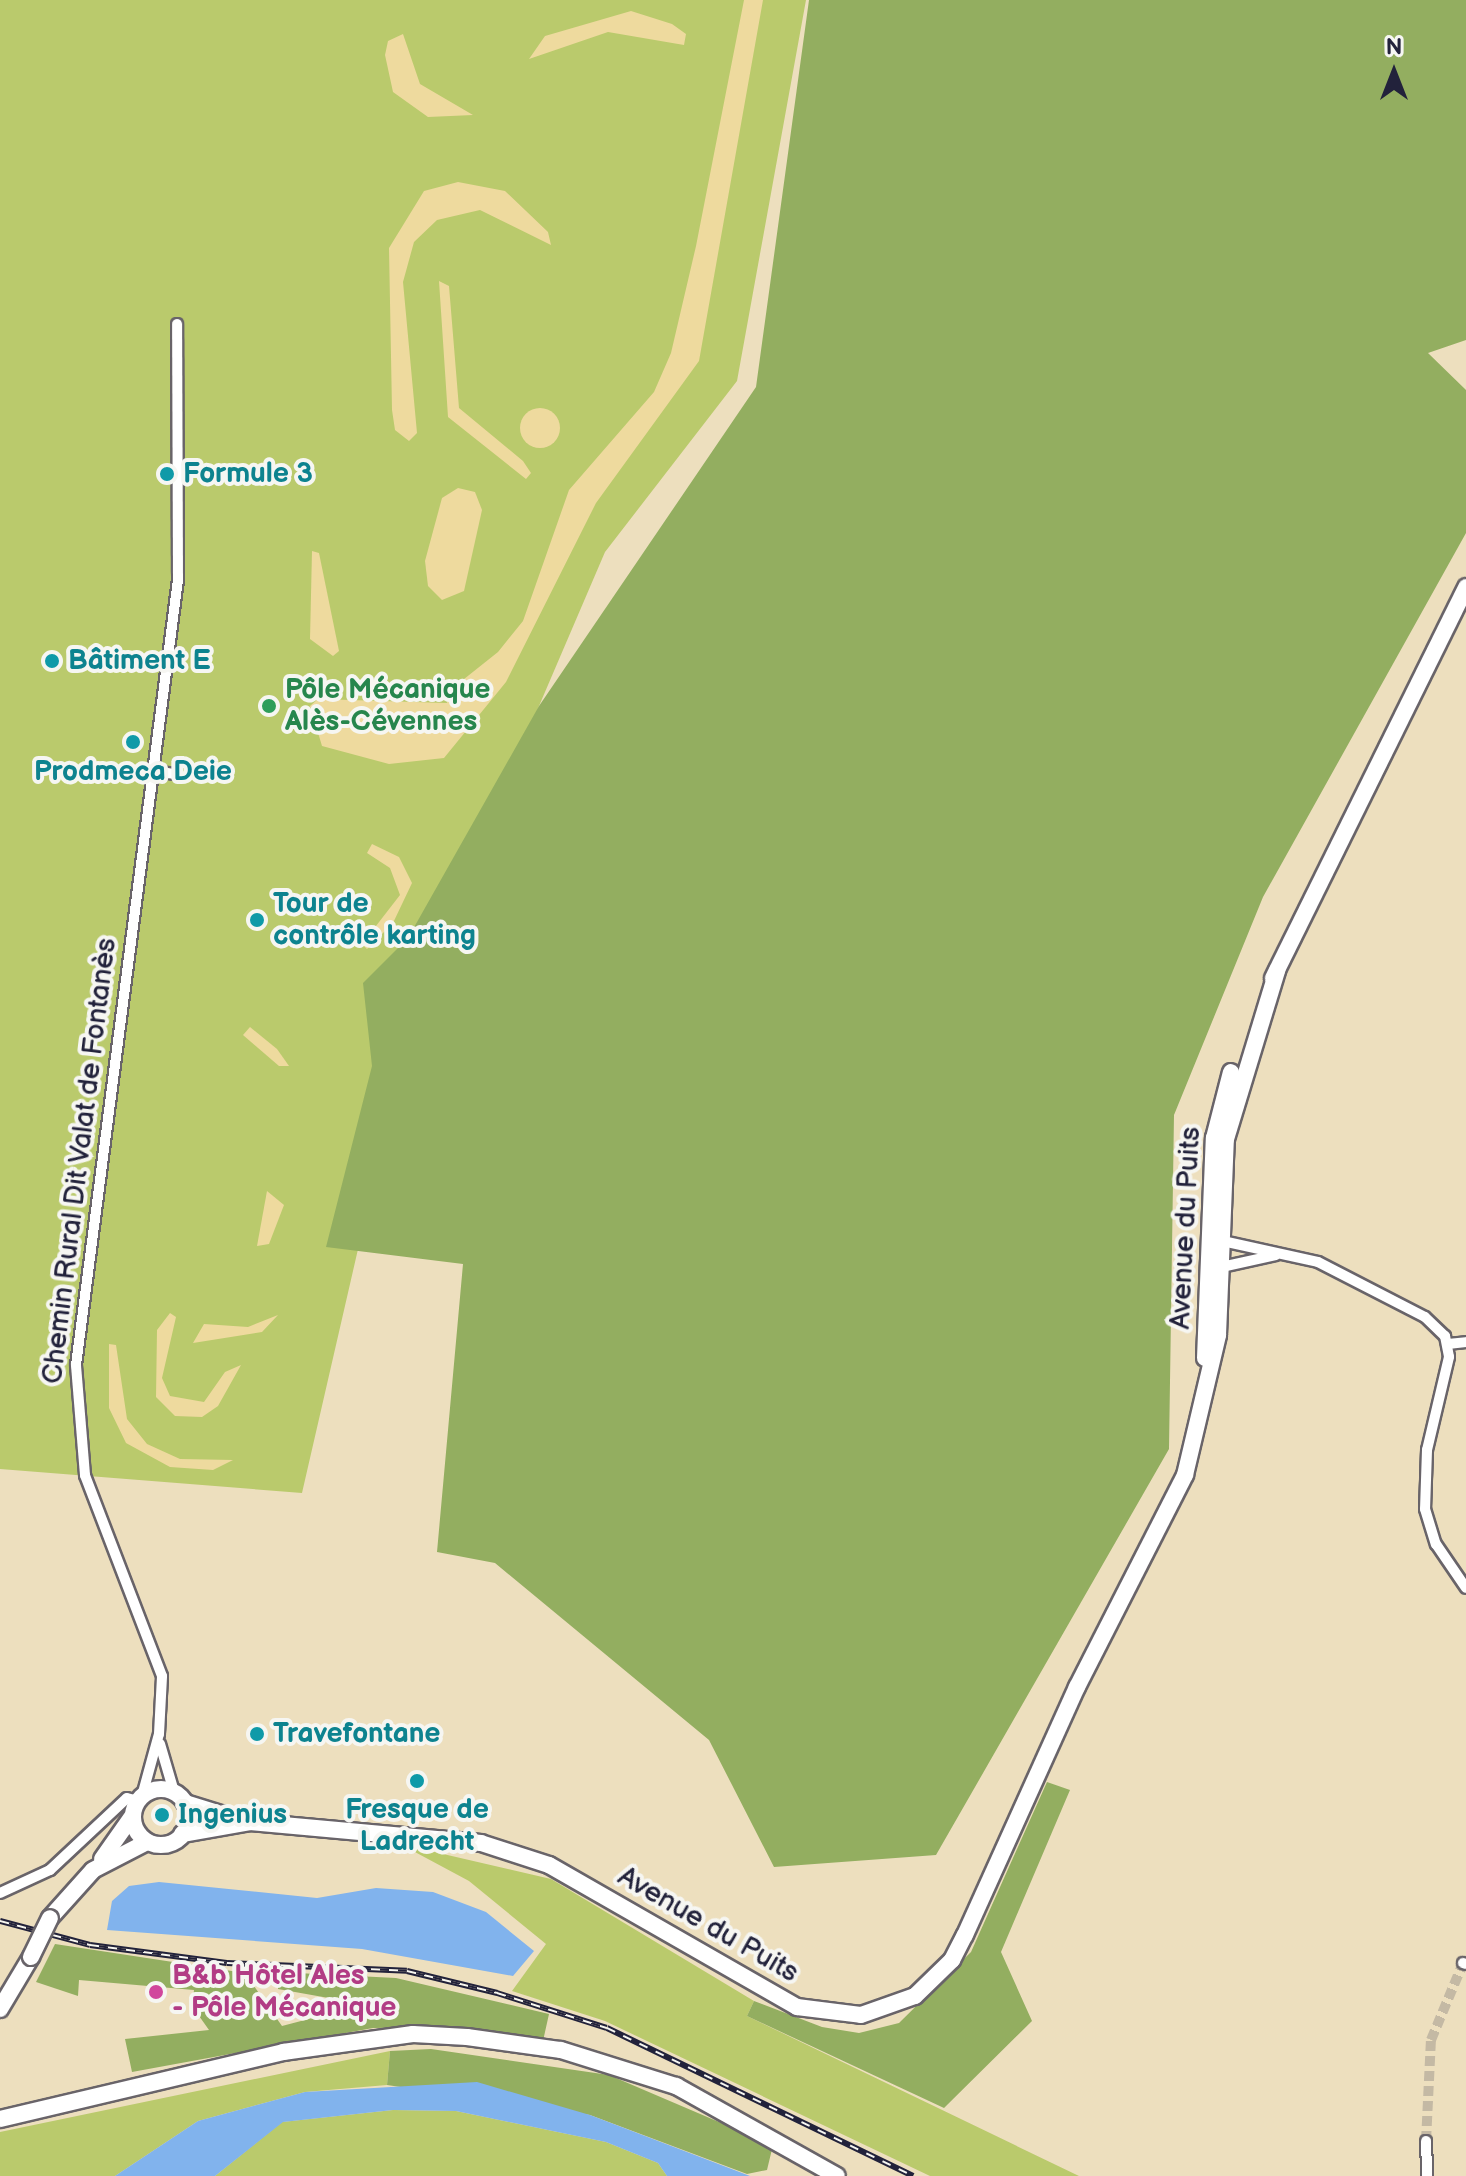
<!DOCTYPE html>
<html>
<head>
<meta charset="utf-8">
<style>
	body { margin:0 }
	#map { position:relative; width:1466px; height:2176px; overflow:hidden; background:#eddfbe; font-family:"Balsamiq Sans",sans-serif }
	div>[style] { position:absolute }
	.green>* { inset:0; background:#baca6c }
	.forest>* { inset:0; background:#93ae60 }
	.sand>* { inset:0; background:#eeda9e }
	.round { border-radius:50% }
	.water>* { inset:0; background:#81b3ed }
	.street-tunnel>* { height:10px; margin-top:-5px; transform-origin:0; background:repeating-linear-gradient(90deg,#c4b9a4 0 10px,transparent 0 15px) }
	.roads { filter:drop-shadow(2px 0 #696469) drop-shadow(-2px 0 #696469) drop-shadow(0 2px #696469) drop-shadow(0 -2px #696469) }
	.street>* { height:10px; margin:-5px; padding:0 5px; transform-origin:5px; border-radius:5px; background:#fff }
	.primary>* { height:16px; margin:-8px; padding:0 8px; transform-origin:8px; border-radius:8px; background:#fff }
	.primary>.ring { margin:-8px; padding:0; box-sizing:content-box; background:none; border:16px solid #fff; border-radius:50% }
	.rail>* { height:6px; margin-top:-3px; transform-origin:0; background:repeating-linear-gradient(90deg,#f6f6f2 0 9px,#22223b 0 18px); box-sizing:border-box; border-block:2px solid #22223b }
	.bridges { filter:drop-shadow(2px 0 #696469) drop-shadow(-2px 0 #696469) drop-shadow(0 2px #696469) drop-shadow(0 -2px #696469) }
	.primary-bridge>* { height:16px; margin:-8px; padding:0 8px; transform-origin:8px; border-radius:8px; background:#fff }
	.dots>* { width:22px; height:22px; translate:-50% -50%; box-sizing:border-box; border:4px solid #f6f6f2; border-radius:50% }
	span { translate:-50% -50%; white-space:nowrap; text-align:center; line-height:1.15; -webkit-text-stroke:8px #f6f6f2; paint-order:stroke }
	.culture-label { font-size:28px; color:#0d838f; font-weight:700 }
	.left { translate:0 -50%; text-align:left }
	.leisure-label { font-size:28px; color:#27864d; font-weight:700 }
	.street-label { font-size:28px; color:#22223b }
	.hotel-label { font-size:28px; color:#b23c85; font-weight:700 }
	.north { position:absolute; left:1354px; top:32px; width:80px; height:80px; -webkit-text-stroke:6px #f6f6f2; paint-order:stroke; rotate:0deg; font-size:22px; font-weight:700; line-height:32px; text-align:center; color:#22223b }
	.north::after { content:''; display:block; margin:auto; width:28px; height:36px; background:#22223b; clip-path:polygon(50% 0,100% 100%,50% 72%,0 100%) }
</style>
</head>
<body>
<div id="map">
	<div class="green">
		<div style="clip-path:polygon(0 0,806px 0,737px 381px,605px 552px,473px 860px,401px 1062px,302px 1493px,0 1469px)"></div>
		<div style="clip-path:polygon(400px 1844px,551px 1879px,754px 2001px,747px 2016px,1079px 2176px,930px 2176px,605px 2021px,512px 1991px,546px 1944px,469px 1881px)"></div>
		<div style="clip-path:polygon(390px 2051px,387px 2085px,305px 2092px,198px 2121px,115px 2176px,0 2176px,0 2132px)"></div>
		<div style="clip-path:polygon(393px 2110px,456px 2111px,606px 2142px,658px 2163px,667px 2176px,215px 2176px,282px 2122px)"></div>
	</div>
	<div class="forest">
		<div style="clip-path:polygon(809px 0,1466px 0,1466px 340px,1428px 353px,1466px 390px,1466px 533px,1263px 897px,1174px 1115px,1169px 1449px,936px 1855px,774px 1867px,709px 1740px,495px 1563px,437px 1552px,463px 1264px,326px 1247px,372px 1066px,363px 983px,408px 938px,539px 706px,756px 387px)"></div>
		<div style="clip-path:polygon(1047px 1782px,1070px 1790px,1001px 1952px,1032px 2021px,944px 2108px,747px 2016px,754px 2001px,822px 2027px,859px 2033px,899px 2023px,971px 1952px)"></div>
		<div style="clip-path:polygon(55px 1944px,245px 1973px,282px 2026px,343px 2010px,340px 2000px,278px 1989px,277px 1972px,396px 1978px,549px 2014px,543px 2041px,466px 2027px,373px 2028px,132px 2072px,125px 2039px,209px 2030px,192px 2006px,194px 1990px,79px 1980px,78px 1996px,36px 1982px)"></div>
		<div style="clip-path:polygon(431px 2049px,609px 2075px,773px 2145px,767px 2170px,747px 2174px,590px 2115px,387px 2085px,390px 2051px)"></div>
	</div>
	<div class="sand">
		<div style="clip-path:polygon(744px 0,763px 0,699px 361px,596px 503px,506px 682px,444px 758px,389px 764px,322px 746px,310px 706px,318px 699px,447px 703px,449px 691px,498px 652px,523px 621px,569px 490px,654px 392px,671px 353px,696px 246px)"></div>
		<div style="clip-path:polygon(631px 11px,672px 24px,686px 34px,684px 45px,608px 32px,529px 59px,545px 36px)"></div>
		<div style="clip-path:polygon(403px 34px,420px 84px,473px 115px,428px 117px,393px 92px,385px 55px,388px 41px)"></div>
		<div style="clip-path:polygon(458px 182px,505px 191px,548px 232px,551px 245px,480px 210px,437px 220px,414px 242px,403px 282px,417px 433px,409px 441px,395px 430px,392px 410px,389px 248px,424px 191px)"></div>
		<div style="clip-path:polygon(439px 281px,449px 286px,459px 408px,523px 461px,531px 473px,526px 479px,448px 417px)"></div>
		<div class="round" style="left:520px;top:408px;width:40px;height:40px"></div>
		<div style="clip-path:polygon(458px 488px,475px 492px,482px 510px,464px 591px,442px 600px,428px 586px,425px 561px,442px 498px)"></div>
		<div style="clip-path:polygon(312px 551px,319px 553px,339px 651px,333px 656px,310px 639px)"></div>
		<div style="clip-path:polygon(372px 844px,399px 857px,412px 883px,393px 923px,367px 949px,362px 944px,400px 895px,390px 868px,367px 853px)"></div>
		<div style="clip-path:polygon(250px 1027px,277px 1049px,289px 1066px,279px 1066px,243px 1035px)"></div>
		<div style="clip-path:polygon(267px 1191px,284px 1205px,269px 1244px,257px 1246px)"></div>
		<div style="clip-path:polygon(170px 1313px,176px 1317px,162px 1378px,170px 1396px,204px 1402px,225px 1372px,241px 1365px,218px 1406px,202px 1417px,175px 1416px,156px 1397px,157px 1330px)"></div>
		<div style="clip-path:polygon(278px 1315px,262px 1332px,193px 1343px,204px 1324px,248px 1327px)"></div>
		<div style="clip-path:polygon(109px 1344px,116px 1345px,127px 1419px,147px 1444px,180px 1459px,233px 1460px,213px 1470px,170px 1467px,126px 1443px,109px 1408px)"></div>
	</div>
	<div class="water">
		<div style="clip-path:polygon(159px 1882px,317px 1898px,376px 1888px,433px 1892px,486px 1912px,534px 1951px,513px 1976px,362px 1949px,107px 1930px,112px 1901px,129px 1886px)"></div>
		<div style="clip-path:polygon(477px 2082px,590px 2115px,750px 2176px,667px 2176px,658px 2163px,606px 2142px,456px 2111px,393px 2110px,283px 2122px,215px 2176px,115px 2176px,198px 2121px,305px 2092px)"></div>
	</div>
	<div class="street-tunnel">
		<div style="left:1426px;top:2141px;width:101px;rotate:-87.2deg"></div>
		<div style="left:1431px;top:2040px;width:83px;rotate:-67.4deg"></div>
	</div>
	<div class="roads">
		<div class="street">
			<div style="left:151px;top:770px;width:23px;rotate:10deg"></div>
			<div style="left:1218px;top:1240px;width:102px;rotate:12.4deg"></div>
			<div style="left:1318px;top:1262px;width:120px;rotate:27.2deg"></div>
			<div style="left:1425px;top:1317px;width:28px;rotate:44deg"></div>
			<div style="left:1445px;top:1336px;width:21px;rotate:79deg"></div>
			<div style="left:1449px;top:1357px;width:96px;rotate:103.3deg"></div>
			<div style="left:1427px;top:1450px;width:59px;rotate:91.9deg"></div>
			<div style="left:1425px;top:1509px;width:37px;rotate:73deg"></div>
			<div style="left:1436px;top:1544px;width:53px;rotate:55.7deg"></div>
			<div style="left:1217px;top:1268px;width:60px;rotate:-12.4deg"></div>
			<div style="left:1448px;top:1344px;width:18px;rotate:-6deg"></div>
			<div style="left:160px;top:1744px;width:50px;rotate:73.7deg"></div>
			<div style="left:142px;top:1796px;width:64px;rotate:-74.7deg"></div>
			<div style="left:159px;top:1734px;width:58px;rotate:-87deg"></div>
			<div style="left:162px;top:1676px;width:215px;rotate:-111deg"></div>
			<div style="left:85px;top:1475px;width:110px;rotate:-94.7deg"></div>
			<div style="left:76px;top:1365px;width:792px;rotate:-82.6deg"></div>
			<div style="left:178px;top:580px;width:256px;rotate:-90.2deg"></div>
			<div style="left:0;top:1893px;width:55px;rotate:-24.7deg"></div>
			<div style="left:50px;top:1870px;width:105px;rotate:-43.1deg"></div>
			<div style="left:127px;top:1798px;width:11px;rotate:15deg"></div>
			<div style="left:1463px;top:1963px;width:3px;rotate:18deg"></div>
			<div style="left:1426px;top:2141px;width:35px;rotate:88deg"></div>
		</div>
		<div class="primary">
			<div style="left:1273px;top:978px;width:436px;rotate:-63.7deg"></div>
			<div style="left:1205px;top:1358px;width:220px;rotate:-87.7deg"></div>
			<div style="left:1214px;top:1138px;width:68px;rotate:-75.6deg"></div>
			<div class="ring" style="left:133px;top:1789px;width:40px;height:40px"></div>
			<div style="left:185px;top:1803px;width:54px;rotate:17.1deg"></div>
			<div style="left:182px;top:1834px;width:69px;rotate:-10deg"></div>
			<div style="left:250px;top:1822px;width:232px;rotate:5.2deg"></div>
			<div style="left:481px;top:1843px;width:71px;rotate:17.9deg"></div>
			<div style="left:549px;top:1865px;width:286px;rotate:29.8deg"></div>
			<div style="left:797px;top:2007px;width:64px;rotate:7.1deg"></div>
			<div style="left:861px;top:2015px;width:57px;rotate:-19.4deg"></div>
			<div style="left:915px;top:1996px;width:52px;rotate:-44.2deg"></div>
			<div style="left:952px;top:1960px;width:28px;rotate:-63deg"></div>
			<div style="left:965px;top:1935px;width:272px;rotate:-65.7deg"></div>
			<div style="left:1077px;top:1687px;width:238px;rotate:-63deg"></div>
			<div style="left:1185px;top:1475px;width:144px;rotate:-76.7deg"></div>
			<div style="left:1218px;top:1335px;width:196px;rotate:-87.7deg"></div>
			<div style="left:1226px;top:1139px;width:176px;rotate:-73.1deg"></div>
			<div style="left:102px;top:1859px;width:54px;rotate:-54.8deg"></div>
			<div style="left:50px;top:1918px;width:64px;rotate:-48.1deg"></div>
			<div style="left:93px;top:1870px;width:61px;rotate:-27.4deg"></div>
			<div style="left:0;top:2009px;width:61px;rotate:-59.2deg"></div>
			<div style="left:0;top:2119px;width:291px;rotate:-13.3deg"></div>
			<div style="left:283px;top:2052px;width:131px;rotate:-7.9deg"></div>
			<div style="left:413px;top:2034px;width:54px;rotate:3.2deg"></div>
			<div style="left:467px;top:2037px;width:95px;rotate:7.9deg"></div>
			<div style="left:561px;top:2050px;width:121px;rotate:17.4deg"></div>
			<div style="left:676px;top:2086px;width:184px;rotate:29.2deg"></div>
		</div>
	</div>
	<div class="rail">
		<div style="left:0;top:1921px;width:93px;rotate:14.9deg"></div>
		<div style="left:90px;top:1945px;width:138px;rotate:7.5deg"></div>
		<div style="left:227px;top:1963px;width:180px;rotate:2.5deg"></div>
		<div style="left:407px;top:1971px;width:93px;rotate:13.7deg"></div>
		<div style="left:497px;top:1993px;width:115px;rotate:17.7deg"></div>
		<div style="left:607px;top:2028px;width:340px;rotate:25.8deg"></div>
	</div>
	<div class="bridges">
		<div class="primary-bridge">
			<div style="left:31px;top:1957px;width:43px;rotate:-64deg"></div>
		</div>
	</div>
	<div class="dots">
		<div style="left:167px;top:474px;background:#0f9aa8"></div>
		<div style="left:52px;top:661px;background:#0f9aa8"></div>
		<div style="left:269px;top:706px;background:#2e9e5b"></div>
		<div style="left:133px;top:742px;background:#0f9aa8"></div>
		<div style="left:257px;top:920px;background:#0f9aa8"></div>
		<div style="left:257px;top:1734px;background:#0f9aa8"></div>
		<div style="left:417px;top:1781px;background:#0f9aa8"></div>
		<div style="left:162px;top:1815px;background:#0f9aa8"></div>
		<div style="left:156px;top:1992px;background:#d1479c"></div>
	</div>
	<div class="culture-label">
		<span class="left" style="left:183px;top:474px">Formule 3</span>
		<span class="left" style="left:68px;top:661px">Bâtiment E</span>
		<span style="left:133px;top:772px">Prodmeca Deie</span>
		<span class="left" style="left:273px;top:920px">Tour de<br>contrôle karting</span>
		<span class="left" style="left:273px;top:1734px">Travefontane</span>
		<span style="left:417px;top:1826px">Fresque de<br>Ladrecht</span>
		<span class="left" style="left:178px;top:1815px">Ingenius</span>
	</div>
	<div class="leisure-label">
		<span class="left" style="left:285px;top:706px">Pôle Mécanique<br>Alès-Cévennes</span>
	</div>
	<div class="street-label">
		<span style="left:80px;top:1161px;rotate:-83deg">Chemin Rural Dit Valat de Fontanès</span>
		<span style="left:1186px;top:1228px;rotate:-87deg">Avenue du Puits</span>
		<span style="left:708px;top:1925px;rotate:30deg">Avenue du Puits</span>
	</div>
	<div class="hotel-label">
		<span class="left" style="left:172px;top:1992px">B&amp;b Hôtel Ales<br>- Pôle Mécanique</span>
	</div>
	<div class="north">N</div>
</div>
</body>
</html>
